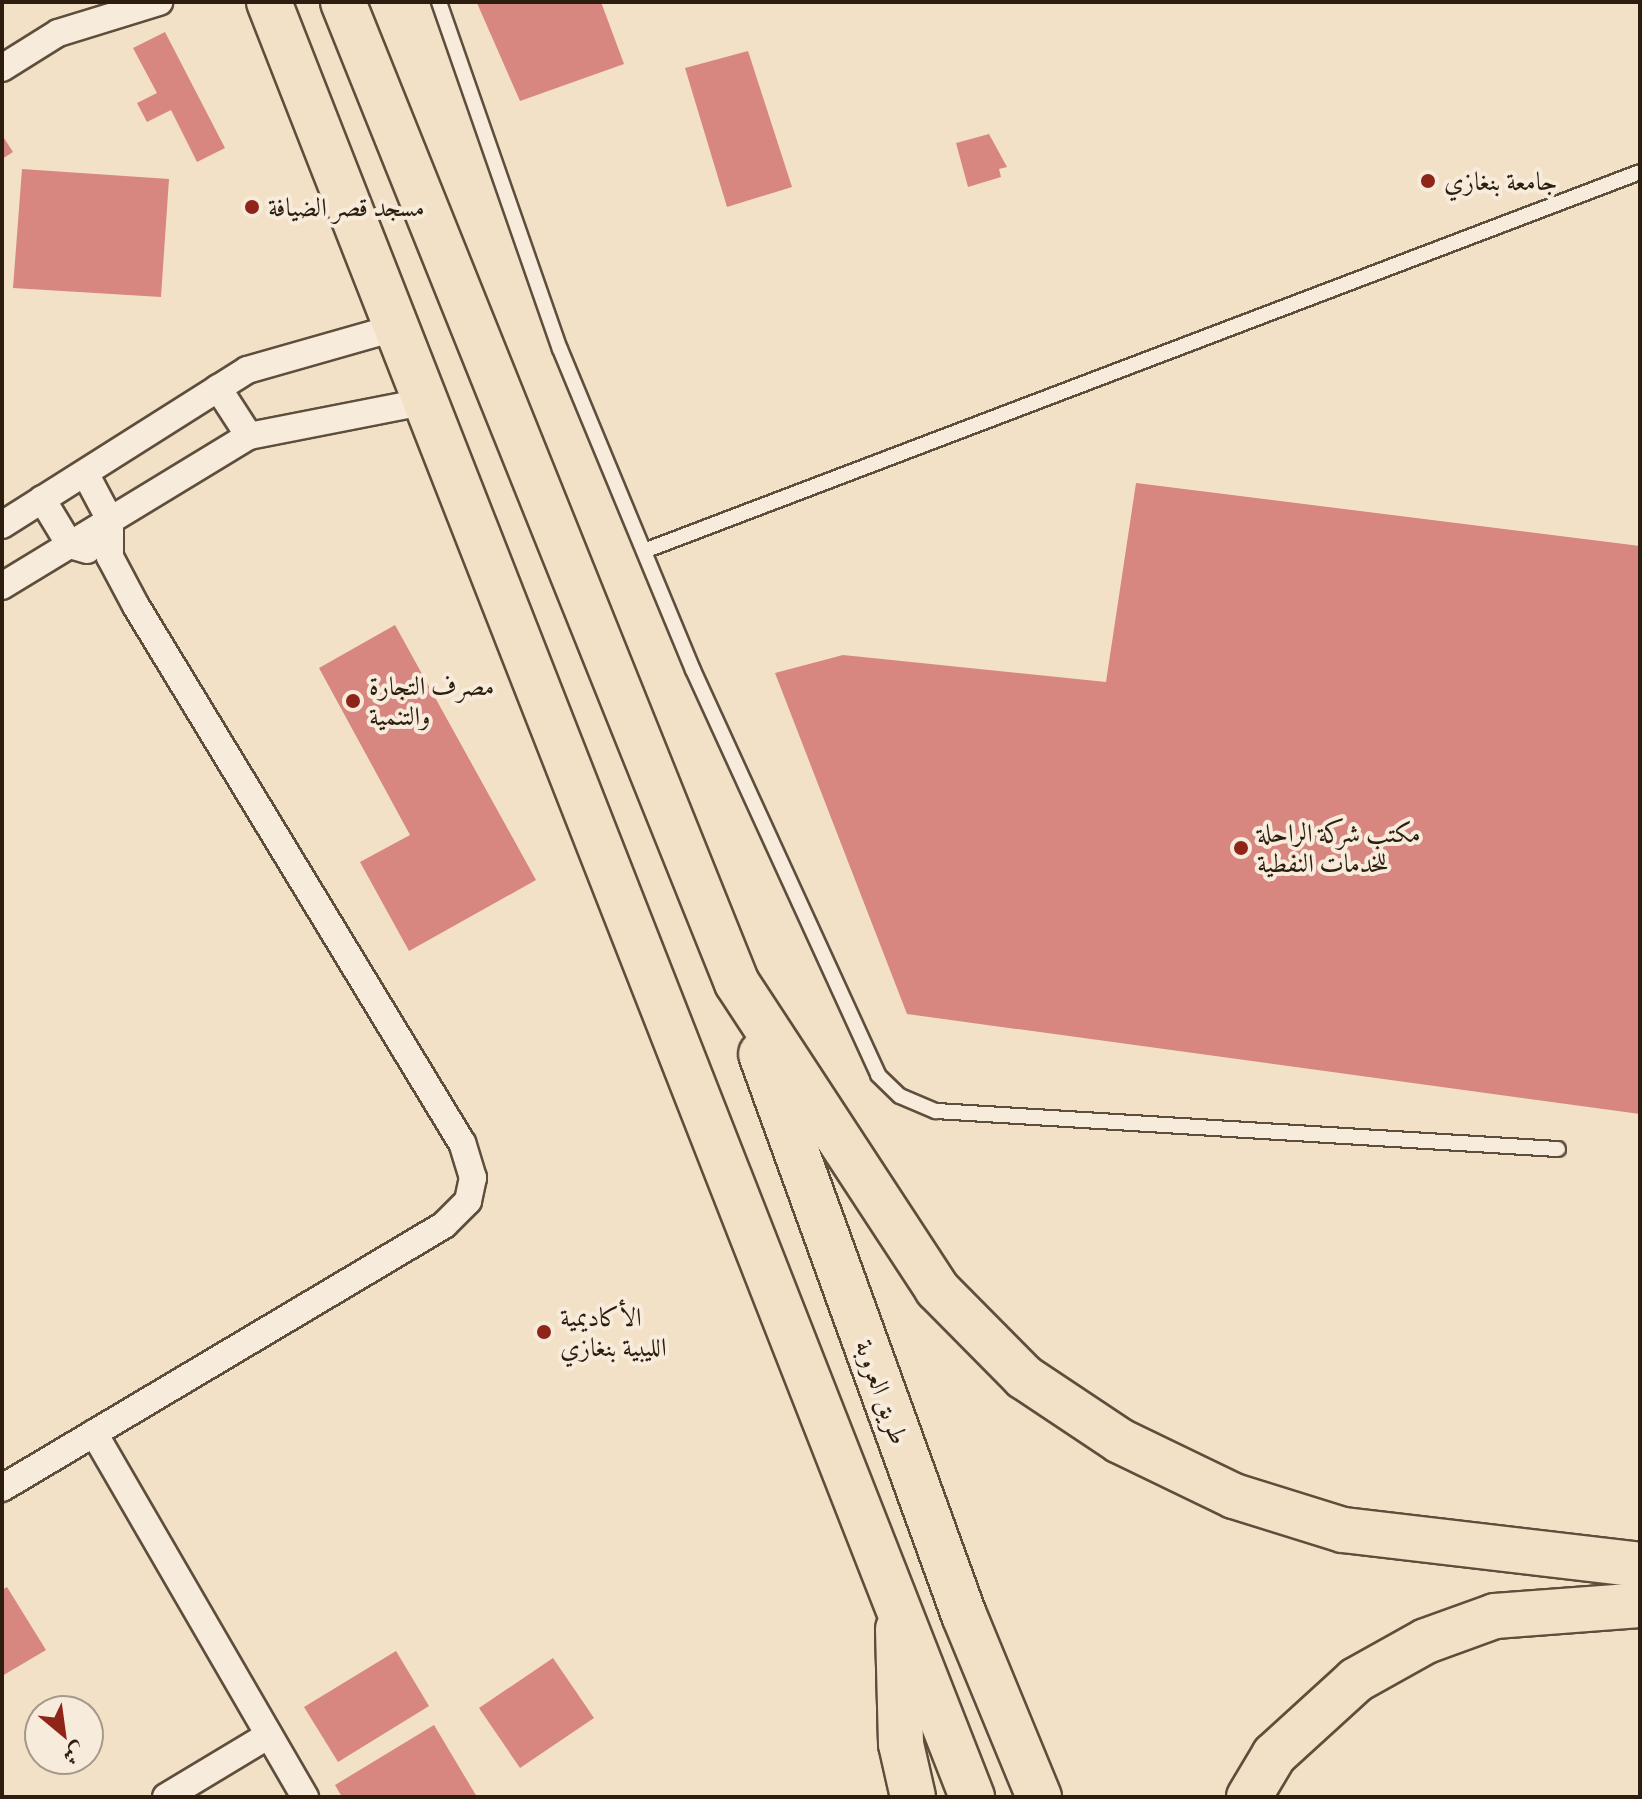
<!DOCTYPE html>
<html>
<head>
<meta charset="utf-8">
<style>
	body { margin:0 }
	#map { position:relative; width:1642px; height:1799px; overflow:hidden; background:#f2e0c7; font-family:"Gentium Book Plus",Amiri,serif }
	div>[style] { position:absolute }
	.building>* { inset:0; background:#d78780 }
	.roads { filter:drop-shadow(2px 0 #5e4e3c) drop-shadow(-2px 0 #5e4e3c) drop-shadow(0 2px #5e4e3c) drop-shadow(0 -2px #5e4e3c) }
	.service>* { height:14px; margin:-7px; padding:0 7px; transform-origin:7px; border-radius:7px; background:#f7ebdb }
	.minor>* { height:26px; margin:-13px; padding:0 13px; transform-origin:13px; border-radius:13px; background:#f7ebdb }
	.trunk>* { height:44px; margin:-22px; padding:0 22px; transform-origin:22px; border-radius:22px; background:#f2e0c7 }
	.dots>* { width:22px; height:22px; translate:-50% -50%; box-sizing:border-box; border:4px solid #f7ebdb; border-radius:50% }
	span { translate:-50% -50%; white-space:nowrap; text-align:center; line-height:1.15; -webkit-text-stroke:8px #f7ebdb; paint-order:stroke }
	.poi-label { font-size:26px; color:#2c1d0e }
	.left { translate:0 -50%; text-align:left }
	.street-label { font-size:26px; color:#2c1d0e }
	.frame { position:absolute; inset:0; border:4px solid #2c1d0e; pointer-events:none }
	.north { position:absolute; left:24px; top:1695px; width:80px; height:80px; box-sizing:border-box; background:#f7ebdb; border:2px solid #a69989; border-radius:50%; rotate:151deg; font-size:22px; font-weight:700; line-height:32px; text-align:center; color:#2c1d0e }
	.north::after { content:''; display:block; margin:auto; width:28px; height:36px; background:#8f2418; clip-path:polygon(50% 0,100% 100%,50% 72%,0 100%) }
</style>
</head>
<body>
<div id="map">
	<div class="building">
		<div style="clip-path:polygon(601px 2px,624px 64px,520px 101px,477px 3px)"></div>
		<div style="clip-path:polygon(165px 32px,225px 148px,197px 162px,171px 110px,147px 122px,137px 103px,157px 93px,133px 48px)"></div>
		<div style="clip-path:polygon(748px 51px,792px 187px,727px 207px,685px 68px)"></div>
		<div style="clip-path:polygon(989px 134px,1007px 167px,999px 169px,1001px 177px,968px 187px,956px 143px)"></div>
		<div style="clip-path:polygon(2px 135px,13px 152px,2px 159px)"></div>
		<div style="clip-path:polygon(22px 169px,169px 179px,161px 297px,13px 288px)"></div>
		<div style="clip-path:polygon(1136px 483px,1640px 546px,1640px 1114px,907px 1014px,775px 673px,843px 655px,1106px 682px)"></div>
		<div style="clip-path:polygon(395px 625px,536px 880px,409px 951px,360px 862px,410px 835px,319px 668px)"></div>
		<div style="clip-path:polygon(7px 1587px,46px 1650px,2px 1676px,2px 1590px)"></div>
		<div style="clip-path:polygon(396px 1651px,429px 1706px,338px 1762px,304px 1707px)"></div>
		<div style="clip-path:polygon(553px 1658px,594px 1718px,520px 1768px,479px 1708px)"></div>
		<div style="clip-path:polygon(434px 1725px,477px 1797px,342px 1797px,335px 1785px)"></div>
	</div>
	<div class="roads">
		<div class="service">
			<div style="left:439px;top:2px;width:367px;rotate:70.8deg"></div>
			<div style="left:560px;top:349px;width:347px;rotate:67.5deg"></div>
			<div style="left:693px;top:670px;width:445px;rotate:65.4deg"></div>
			<div style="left:878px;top:1075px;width:30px;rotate:44deg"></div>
			<div style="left:900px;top:1096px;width:39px;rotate:23deg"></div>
			<div style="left:936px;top:1111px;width:623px;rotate:3.5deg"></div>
			<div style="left:644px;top:551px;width:1066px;rotate:-20.83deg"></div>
		</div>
		<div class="minor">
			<div style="left:2px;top:68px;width:66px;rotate:-32deg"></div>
			<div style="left:58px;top:33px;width:106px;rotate:-17.1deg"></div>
			<div style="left:218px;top:388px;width:57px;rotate:57.1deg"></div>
			<div style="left:42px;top:499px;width:54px;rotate:58.7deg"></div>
			<div style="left:70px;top:545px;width:18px;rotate:16deg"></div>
			<div style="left:2px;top:525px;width:290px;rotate:-32.3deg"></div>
			<div style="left:247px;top:370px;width:157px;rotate:-15.9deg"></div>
			<div style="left:2px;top:586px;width:289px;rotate:-31.3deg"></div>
			<div style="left:249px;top:436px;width:177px;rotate:-11.1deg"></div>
			<div style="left:94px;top:1433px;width:421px;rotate:59.9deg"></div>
			<div style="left:2px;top:1488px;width:514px;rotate:-30.75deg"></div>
			<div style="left:444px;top:1225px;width:34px;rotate:-45deg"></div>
			<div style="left:468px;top:1201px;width:24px;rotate:-78deg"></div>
			<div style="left:473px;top:1178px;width:37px;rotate:-107deg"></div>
			<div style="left:462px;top:1143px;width:628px;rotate:-121.26deg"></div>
			<div style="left:136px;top:606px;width:55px;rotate:-118deg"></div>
			<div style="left:110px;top:557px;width:37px;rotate:-90deg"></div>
			<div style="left:110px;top:520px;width:53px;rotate:-118deg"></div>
			<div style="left:166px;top:1797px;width:120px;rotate:-31deg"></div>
		</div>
		<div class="trunk">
			<div style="left:269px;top:2px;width:1928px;rotate:68.61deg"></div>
			<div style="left:343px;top:2px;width:1057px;rotate:68.12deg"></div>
			<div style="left:737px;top:983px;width:366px;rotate:56.8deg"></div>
			<div style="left:937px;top:1289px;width:124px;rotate:45.3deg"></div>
			<div style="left:1024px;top:1377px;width:115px;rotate:33.7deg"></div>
			<div style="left:1120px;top:1441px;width:127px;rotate:25.8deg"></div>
			<div style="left:1234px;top:1496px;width:114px;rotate:17.3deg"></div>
			<div style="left:1343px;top:1530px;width:299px;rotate:6.7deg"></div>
			<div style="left:761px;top:1054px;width:597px;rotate:70.11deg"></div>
			<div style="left:964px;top:1615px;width:197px;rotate:67.6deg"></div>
			<div style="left:898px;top:1629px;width:115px;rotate:88.5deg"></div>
			<div style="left:901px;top:1744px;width:54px;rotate:77.2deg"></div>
			<div style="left:1249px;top:1797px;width:49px;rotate:-59.2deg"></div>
			<div style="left:1274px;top:1755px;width:111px;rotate:-42.4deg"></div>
			<div style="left:1356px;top:1680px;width:80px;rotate:-29.1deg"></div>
			<div style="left:1426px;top:1641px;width:73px;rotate:-19.9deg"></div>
			<div style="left:1495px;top:1616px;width:145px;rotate:-4.3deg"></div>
		</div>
	</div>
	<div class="dots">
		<div style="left:1428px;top:181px;background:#8f2418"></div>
		<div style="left:252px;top:207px;background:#8f2418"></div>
		<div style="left:353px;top:701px;background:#8f2418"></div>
		<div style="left:1241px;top:848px;background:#8f2418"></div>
		<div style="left:544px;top:1332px;background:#8f2418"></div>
	</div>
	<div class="poi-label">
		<span class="left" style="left:1444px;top:181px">جامعة بنغازي</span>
		<span class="left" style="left:268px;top:207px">مسجد قصر الضيافة</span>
		<span class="left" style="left:369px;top:701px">مصرف التجارة<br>والتنمية</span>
		<span class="left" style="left:1257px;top:848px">مكتب شركة الراحلة<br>للخدمات النفطية</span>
		<span class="left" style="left:560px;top:1332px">الأكاديمية<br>الليبية بنغازي</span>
	</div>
	<div class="street-label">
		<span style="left:882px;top:1392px;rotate:70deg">طريق العروبة</span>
	</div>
	<div class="frame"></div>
	<div class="north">ش</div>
</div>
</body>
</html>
